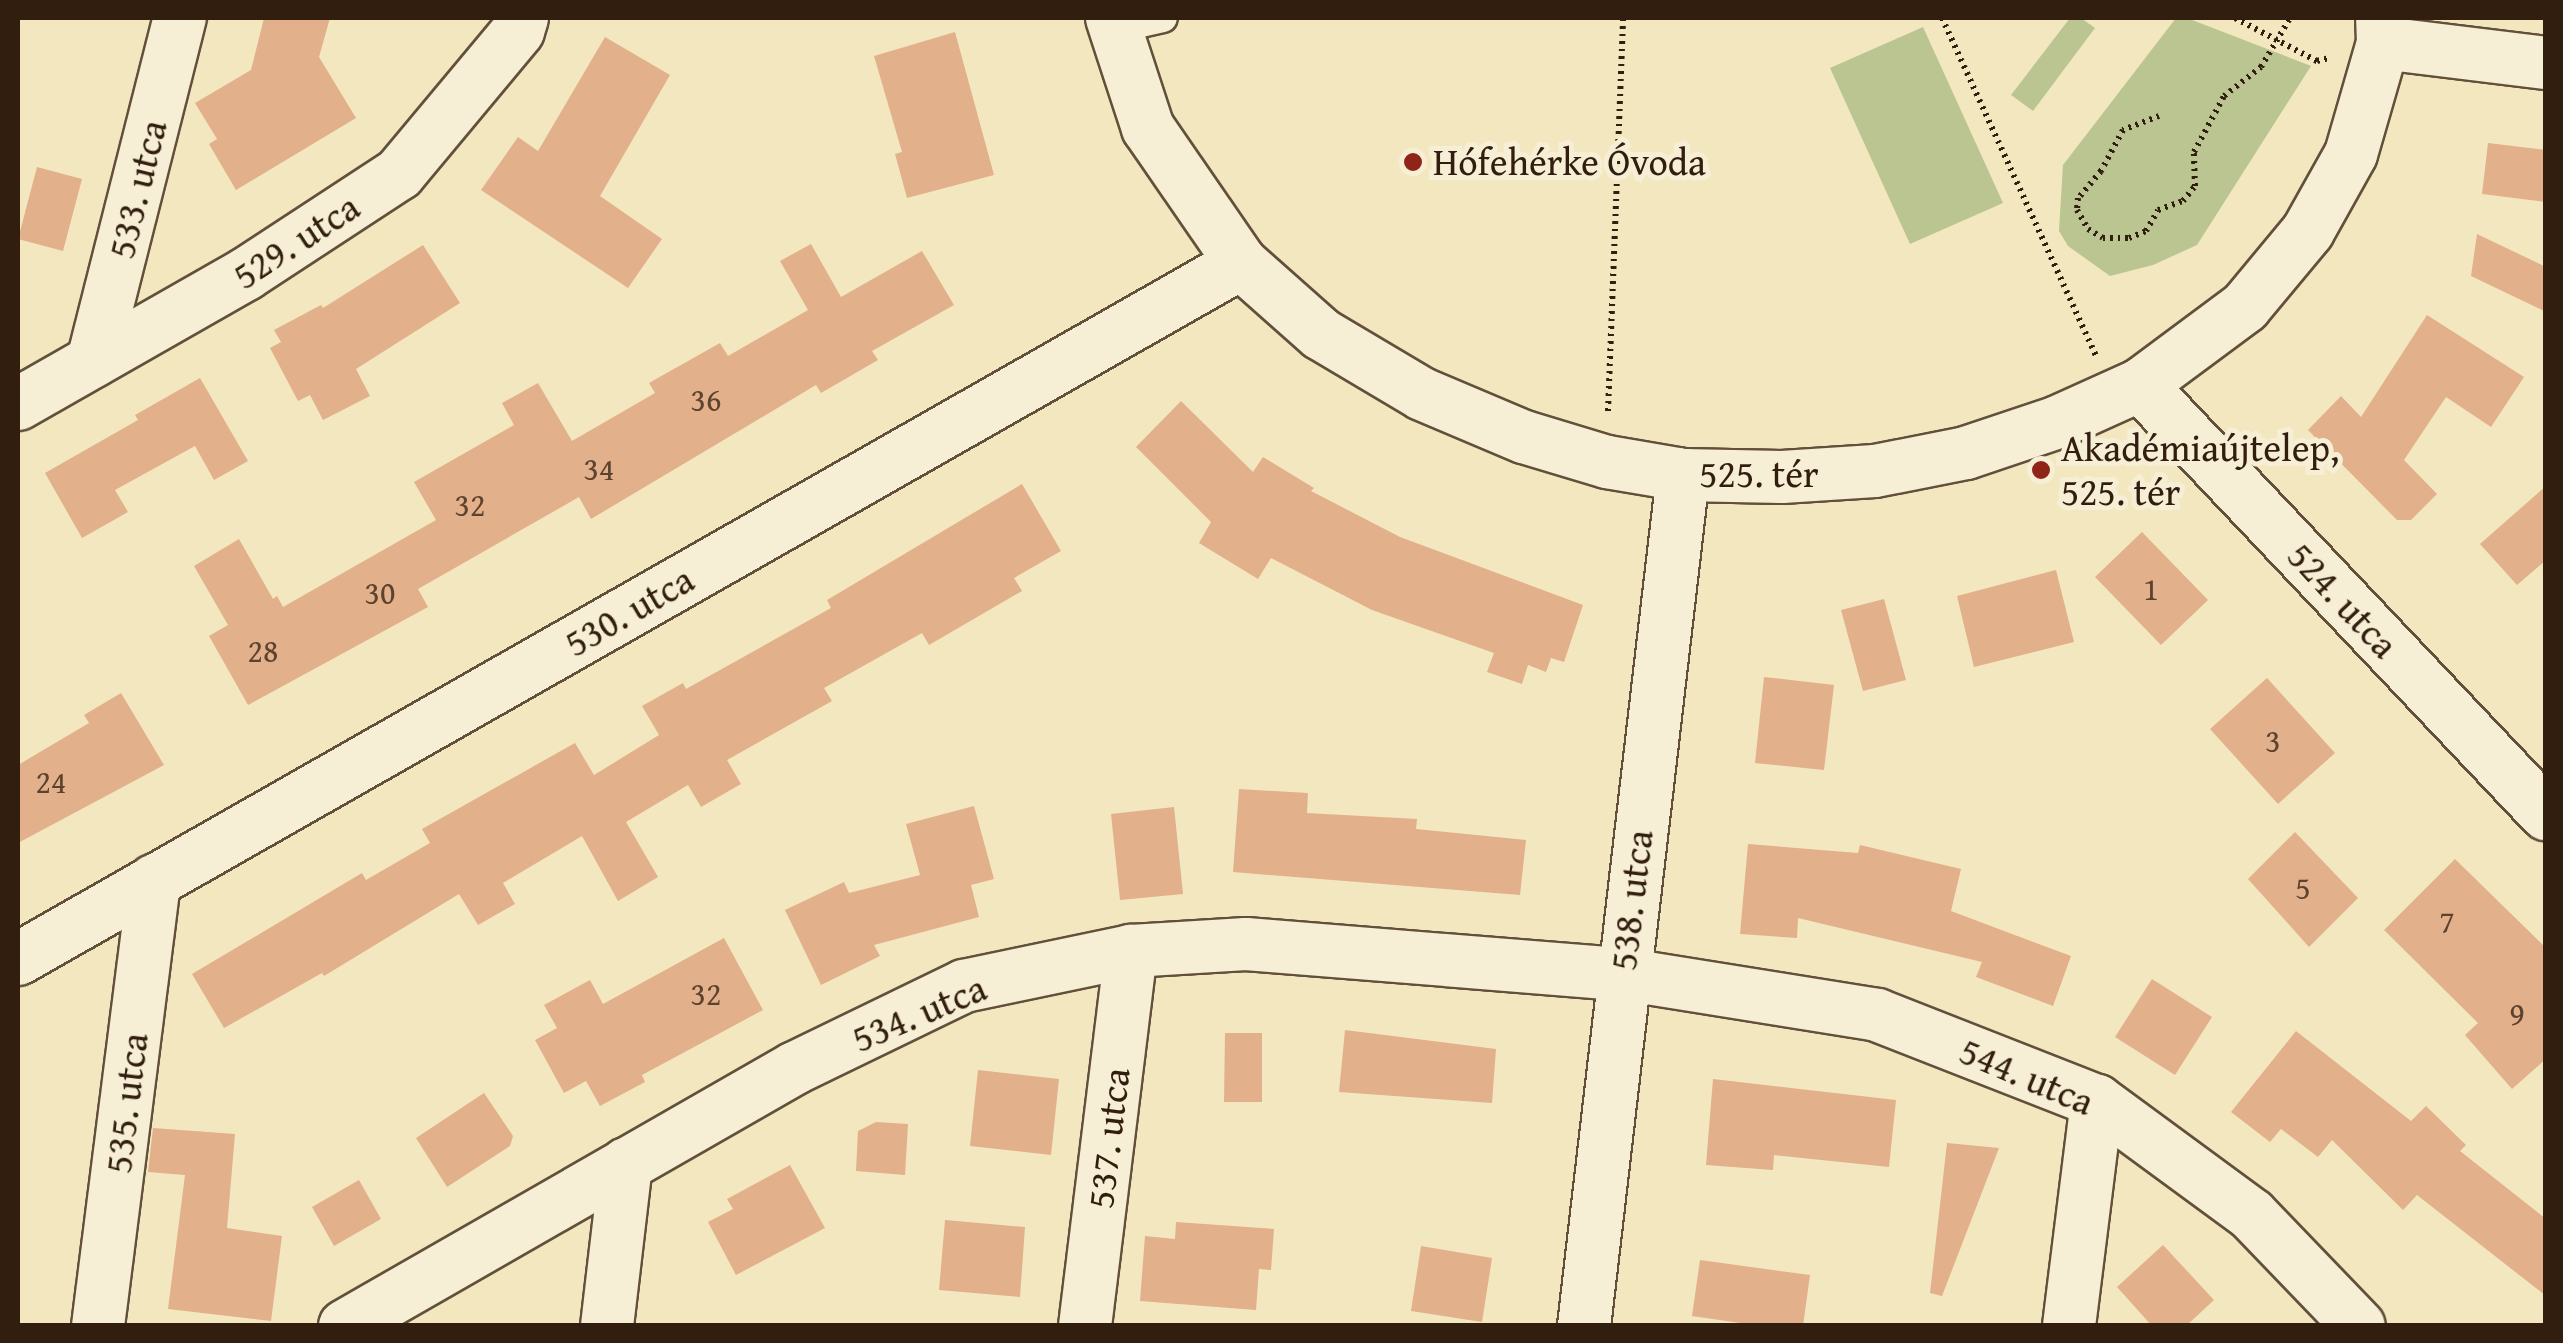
<!DOCTYPE html>
<html>
<head>
<meta charset="utf-8">
<style>
	body { margin:0 }
	#map { position:relative; width:2563px; height:1343px; overflow:hidden; background:#f3e7bf; font-family:"Gentium Book Plus",serif }
	div>[style] { position:absolute }
	.green>* { inset:0; background:#bbc591 }
	.building>* { inset:0; background:#e2b08b }
	.path>* { height:6px; margin-top:-3px; transform-origin:0; background:repeating-linear-gradient(90deg,#311e0f 0 2.5px,transparent 0 7.5px) }
	.roads { filter:drop-shadow(2px 0 #62503b) drop-shadow(-2px 0 #62503b) drop-shadow(0 2px #62503b) drop-shadow(0 -2px #62503b) }
	.lane>* { height:28px; margin:-14px; padding:0 14px; transform-origin:14px; border-radius:14px; background:#f7efd5 }
	.street>* { height:52px; margin:-26px; padding:0 26px; transform-origin:26px; border-radius:26px; background:#f7efd5 }
	.dots>* { width:28px; height:28px; translate:-50% -50%; box-sizing:border-box; border:5px solid #f7efd5; border-radius:50% }
	span { translate:-50% -50%; white-space:nowrap; text-align:center; line-height:1.15; -webkit-text-stroke:10px #f7efd5; paint-order:stroke }
	.number-label { font-size:32px; color:#5d422e }
	.number-label span { -webkit-text-stroke-width:0 }
	.poi-label { font-size:38px; color:#311e0f }
	.left { translate:0 -50%; text-align:left }
	.street-label { font-size:38px; color:#311e0f }
	.frame { position:absolute; inset:0; border:20px solid #311e0f; pointer-events:none }
</style>
</head>
<body>
<div id="map">
	<div class="green">
		<div style="clip-path:polygon(2070px 18px,2081px 18px,2095px 28px,2033px 111px,2011px 95px)"></div>
		<div style="clip-path:polygon(2176px 18px,2187px 18px,2311px 66px,2197px 245px,2153px 265px,2110px 276px,2068px 246px,2059px 231px,2063px 165px)"></div>
		<div style="clip-path:polygon(1923px 27px,2003px 203px,1910px 244px,1830px 68px)"></div>
	</div>
	<div class="building">
		<div style="clip-path:polygon(264px 18px,330px 18px,319px 57px,356px 118px,236px 190px,209px 144px,217px 139px,195px 103px,251px 70px)"></div>
		<div style="clip-path:polygon(955px 32px,994px 175px,907px 198px,895px 154px,902px 152px,874px 56px)"></div>
		<div style="clip-path:polygon(605px 37px,670px 75px,600px 196px,662px 239px,628px 288px,481px 190px,518px 137px,538px 151px)"></div>
		<div style="clip-path:polygon(2488px 143px,2546px 150px,2546px 202px,2482px 194px)"></div>
		<div style="clip-path:polygon(37px 167px,82px 179px,63px 251px,18px 239px)"></div>
		<div style="clip-path:polygon(2477px 234px,2546px 267px,2546px 312px,2471px 276px)"></div>
		<div style="clip-path:polygon(811px 244px,841px 297px,922px 251px,954px 305px,872px 351px,878px 360px,821px 393px,816px 385px,591px 519px,579px 497px,418px 589px,428px 607px,248px 705px,209px 636px,228px 625px,194px 566px,239px 539px,273px 599px,277px 596px,283px 607px,436px 520px,414px 482px,514px 425px,502px 403px,538px 383px,572px 441px,655px 393px,649px 383px,720px 343px,728px 356px,808px 310px,780px 261px)"></div>
		<div style="clip-path:polygon(423px 245px,460px 303px,356px 369px,370px 396px,323px 420px,310px 395px,298px 401px,270px 348px,281px 342px,274px 330px,321px 305px,323px 308px)"></div>
		<div style="clip-path:polygon(2427px 315px,2524px 377px,2491px 427px,2446px 397px,2404px 460px,2437px 494px,2411px 520px,2397px 520px,2308px 430px,2341px 396px,2361px 417px)"></div>
		<div style="clip-path:polygon(200px 378px,248px 461px,214px 480px,195px 446px,115px 490px,128px 512px,82px 538px,45px 473px,138px 420px,135px 415px)"></div>
		<div style="clip-path:polygon(1181px 401px,1253px 472px,1263px 457px,1314px 488px,1311px 491px,1400px 537px,1583px 605px,1564px 662px,1551px 658px,1546px 672px,1528px 665px,1522px 684px,1487px 672px,1494px 653px,1372px 610px,1271px 558px,1258px 579px,1199px 543px,1211px 522px,1136px 447px)"></div>
		<div style="clip-path:polygon(1022px 484px,1061px 551px,1014px 578px,1022px 591px,929px 645px,922px 633px,824px 688px,832px 701px,727px 760px,741px 784px,701px 807px,688px 785px,626px 822px,658px 877px,618px 901px,582px 836px,503px 883px,515px 904px,478px 925px,459px 894px,324px 976px,322px 973px,224px 1028px,192px 974px,362px 873px,366px 880px,430px 843px,422px 829px,575px 743px,594px 775px,659px 735px,642px 706px,683px 683px,686px 689px,831px 608px,827px 600px)"></div>
		<div style="clip-path:polygon(2546px 486px,2546px 560px,2517px 585px,2480px 544px)"></div>
		<div style="clip-path:polygon(2142px 532px,2208px 600px,2161px 645px,2095px 577px)"></div>
		<div style="clip-path:polygon(2056px 570px,2074px 642px,1974px 667px,1957px 596px)"></div>
		<div style="clip-path:polygon(1884px 599px,1906px 680px,1863px 691px,1841px 610px)"></div>
		<div style="clip-path:polygon(1764px 677px,1834px 685px,1824px 770px,1755px 763px)"></div>
		<div style="clip-path:polygon(2267px 678px,2335px 753px,2278px 804px,2210px 729px)"></div>
		<div style="clip-path:polygon(121px 693px,164px 765px,18px 843px,18px 765px,89px 723px,84px 715px)"></div>
		<div style="clip-path:polygon(1239px 789px,1308px 793px,1307px 813px,1417px 819px,1416px 829px,1526px 840px,1520px 895px,1233px 872px)"></div>
		<div style="clip-path:polygon(974px 806px,994px 879px,971px 885px,979px 917px,874px 945px,880px 956px,821px 985px,785px 910px,844px 882px,849px 893px,920px 875px,906px 824px)"></div>
		<div style="clip-path:polygon(1174px 807px,1183px 894px,1120px 900px,1111px 814px)"></div>
		<div style="clip-path:polygon(2295px 832px,2358px 898px,2309px 947px,2248px 879px)"></div>
		<div style="clip-path:polygon(1748px 844px,1858px 853px,1860px 845px,1961px 869px,1951px 911px,2071px 956px,2053px 1006px,1976px 977px,1982px 962px,1798px 918px,1797px 938px,1740px 934px)"></div>
		<div style="clip-path:polygon(2455px 859px,2546px 948px,2546px 1059px,2512px 1089px,2465px 1035px,2478px 1023px,2384px 930px)"></div>
		<div style="clip-path:polygon(724px 938px,763px 1010px,642px 1075px,645px 1082px,600px 1106px,586px 1081px,564px 1093px,535px 1040px,557px 1028px,544px 1005px,590px 980px,603px 1004px)"></div>
		<div style="clip-path:polygon(2152px 979px,2212px 1017px,2175px 1075px,2115px 1037px)"></div>
		<div style="clip-path:polygon(1345px 1030px,1496px 1049px,1492px 1103px,1339px 1092px)"></div>
		<div style="clip-path:polygon(2296px 1031px,2411px 1121px,2426px 1106px,2466px 1145px,2460px 1151px,2546px 1219px,2546px 1296px,2417px 1195px,2403px 1210px,2332px 1140px,2318px 1157px,2281px 1129px,2270px 1142px,2231px 1112px)"></div>
		<div style="clip-path:polygon(1225px 1033px,1262px 1033px,1262px 1102px,1224px 1102px)"></div>
		<div style="clip-path:polygon(978px 1070px,1059px 1079px,1051px 1155px,970px 1146px)"></div>
		<div style="clip-path:polygon(1713px 1079px,1896px 1100px,1889px 1167px,1774px 1155px,1773px 1170px,1706px 1165px)"></div>
		<div style="clip-path:polygon(484px 1093px,513px 1136px,510px 1146px,447px 1187px,416px 1138px)"></div>
		<div style="clip-path:polygon(876px 1122px,908px 1124px,905px 1175px,856px 1171px,858px 1131px)"></div>
		<div style="clip-path:polygon(153px 1128px,235px 1134px,227px 1228px,282px 1236px,271px 1321px,168px 1309px,185px 1175px,148px 1172px)"></div>
		<div style="clip-path:polygon(1947px 1143px,1999px 1148px,1942px 1296px,1930px 1293px)"></div>
		<div style="clip-path:polygon(790px 1165px,825px 1228px,736px 1275px,708px 1222px,733px 1209px,727px 1199px)"></div>
		<div style="clip-path:polygon(359px 1180px,381px 1219px,334px 1246px,312px 1207px)"></div>
		<div style="clip-path:polygon(945px 1220px,1025px 1227px,1020px 1297px,939px 1290px)"></div>
		<div style="clip-path:polygon(1176px 1222px,1274px 1229px,1271px 1270px,1259px 1269px,1256px 1310px,1140px 1301px,1145px 1236px,1175px 1239px)"></div>
		<div style="clip-path:polygon(2163px 1245px,2214px 1300px,2186px 1326px,2152px 1326px,2117px 1287px)"></div>
		<div style="clip-path:polygon(1421px 1246px,1492px 1258px,1482px 1322px,1411px 1311px)"></div>
		<div style="clip-path:polygon(1700px 1260px,1810px 1275px,1803px 1326px,1761px 1326px,1692px 1316px)"></div>
	</div>
	<div class="path">
		<div style="left:1942px;top:18px;width:371px;rotate:65.5deg"></div>
		<div style="left:2235px;top:18px;width:93px;rotate:27.7deg"></div>
		<div style="left:2317px;top:61px;width:12px;rotate:-14deg"></div>
		<div style="left:2159px;top:116px;width:39px;rotate:159deg"></div>
		<div style="left:2123px;top:130px;width:47px;rotate:118.2deg"></div>
		<div style="left:2101px;top:171px;width:35px;rotate:130deg"></div>
		<div style="left:2078px;top:198px;width:12px;rotate:95deg"></div>
		<div style="left:2077px;top:210px;width:22px;rotate:60deg"></div>
		<div style="left:2088px;top:229px;width:17px;rotate:31deg"></div>
		<div style="left:2103px;top:238px;width:26px"></div>
		<div style="left:2129px;top:238px;width:18px;rotate:-22deg"></div>
		<div style="left:2146px;top:231px;width:24px;rotate:-60deg"></div>
		<div style="left:2158px;top:210px;width:27px;rotate:-20deg"></div>
		<div style="left:2183px;top:201px;width:19px;rotate:-51deg"></div>
		<div style="left:2195px;top:186px;width:34px;rotate:-92deg"></div>
		<div style="left:2194px;top:152px;width:64px;rotate:-61.8deg"></div>
		<div style="left:2224px;top:96px;width:47px;rotate:-38.1deg"></div>
		<div style="left:2261px;top:67px;width:57px;rotate:-59.4deg"></div>
		<div style="left:1608px;top:411px;width:393px;rotate:-87.8deg"></div>
	</div>
	<div class="roads">
		<div class="lane">
			<div style="left:1114px;top:29px;width:50px;rotate:-12.7deg"></div>
		</div>
		<div class="street">
			<div style="left:1112px;top:18px;width:116px;rotate:71.9deg"></div>
			<div style="left:1148px;top:128px;width:164px;rotate:55.4deg"></div>
			<div style="left:1241px;top:263px;width:107px;rotate:41.6deg"></div>
			<div style="left:1321px;top:334px;width:117px;rotate:30.7deg"></div>
			<div style="left:1422px;top:394px;width:111px;rotate:22.9deg"></div>
			<div style="left:1524px;top:437px;width:87px;rotate:16.8deg"></div>
			<div style="left:1607px;top:462px;width:77px;rotate:9.7deg"></div>
			<div style="left:1683px;top:475px;width:99px;rotate:1.2deg"></div>
			<div style="left:1782px;top:477px;width:93px;rotate:-3.7deg"></div>
			<div style="left:1875px;top:471px;width:93px;rotate:-11.2deg"></div>
			<div style="left:1966px;top:453px;width:97px;rotate:-18.6deg"></div>
			<div style="left:2058px;top:422px;width:90px;rotate:-24.3deg"></div>
			<div style="left:2140px;top:385px;width:131px;rotate:-36.6deg"></div>
			<div style="left:2245px;top:307px;width:99px;rotate:-50.3deg"></div>
			<div style="left:2308px;top:231px;width:88px;rotate:-60.8deg"></div>
			<div style="left:2351px;top:154px;width:116px;rotate:-73.9deg"></div>
			<div style="left:2383px;top:43px;width:25px;rotate:-92deg"></div>
			<div style="left:2383px;top:43px;width:164px;rotate:7deg"></div>
			<div style="left:93px;top:361px;width:354px;rotate:-75.8deg"></div>
			<div style="left:2140px;top:385px;width:591px;rotate:46.58deg"></div>
			<div style="left:18px;top:404px;width:262px;rotate:-29.7deg"></div>
			<div style="left:246px;top:274px;width:183px;rotate:-33.2deg"></div>
			<div style="left:399px;top:174px;width:186px;rotate:-50.2deg"></div>
			<div style="left:518px;top:31px;width:14px;rotate:-73deg"></div>
			<div style="left:18px;top:959px;width:1407px;rotate:-29.64deg"></div>
			<div style="left:98px;top:1326px;width:449px;rotate:-82.8deg"></div>
			<div style="left:345px;top:1326px;width:519px;rotate:-29.83deg"></div>
			<div style="left:795px;top:1068px;width:188px;rotate:-25.9deg"></div>
			<div style="left:964px;top:986px;width:171px;rotate:-11.8deg"></div>
			<div style="left:1131px;top:951px;width:115px;rotate:-3.5deg"></div>
			<div style="left:1246px;top:944px;width:377px;rotate:4.6deg"></div>
			<div style="left:1622px;top:974px;width:258px;rotate:9.1deg"></div>
			<div style="left:1877px;top:1015px;width:236px;rotate:21.4deg"></div>
			<div style="left:2097px;top:1101px;width:192px;rotate:36.3deg"></div>
			<div style="left:2252px;top:1215px;width:154px;rotate:46.1deg"></div>
			<div style="left:607px;top:1326px;width:163px;rotate:-83.3deg"></div>
			<div style="left:1085px;top:1326px;width:378px;rotate:-83deg"></div>
			<div style="left:1584px;top:1326px;width:857px;rotate:-83.36deg"></div>
			<div style="left:2069px;top:1326px;width:227px;rotate:-82.9deg"></div>
		</div>
	</div>
	<div class="dots">
		<div style="left:1413px;top:162px;background:#8f2418"></div>
		<div style="left:2041px;top:470px;background:#8f2418"></div>
	</div>
	<div class="number-label">
		<span style="left:706px;top:400px">36</span>
		<span style="left:599px;top:469px">34</span>
		<span style="left:470px;top:505px">32</span>
		<span style="left:2151px;top:589px">1</span>
		<span style="left:380px;top:593px">30</span>
		<span style="left:263px;top:651px">28</span>
		<span style="left:2273px;top:741px">3</span>
		<span style="left:51px;top:782px">24</span>
		<span style="left:2303px;top:888px">5</span>
		<span style="left:2447px;top:922px">7</span>
		<span style="left:706px;top:994px">32</span>
		<span style="left:2517px;top:1014px">9</span>
	</div>
	<div class="poi-label">
		<span class="left" style="left:1433px;top:162px">Hófehérke Óvoda</span>
		<span class="left" style="left:2061px;top:470px">Akadémiaújtelep,<br>525. tér</span>
	</div>
	<div class="street-label">
		<span style="left:137px;top:189px;rotate:-76deg">533. utca</span>
		<span style="left:296px;top:241px;rotate:-33deg">529. utca</span>
		<span style="left:1759px;top:474px">525. tér</span>
		<span style="left:2343px;top:600px;rotate:47deg">524. utca</span>
		<span style="left:629px;top:611px;rotate:-30deg">530. utca</span>
		<span style="left:1631px;top:900px;rotate:-83deg">538. utca</span>
		<span style="left:919px;top:1013px;rotate:-23deg">534. utca</span>
		<span style="left:2027px;top:1076px;rotate:23deg">544. utca</span>
		<span style="left:126px;top:1103px;rotate:-83deg">535. utca</span>
		<span style="left:1108px;top:1138px;rotate:-83deg">537. utca</span>
	</div>
	<div class="frame"></div>
</div>
</body>
</html>
